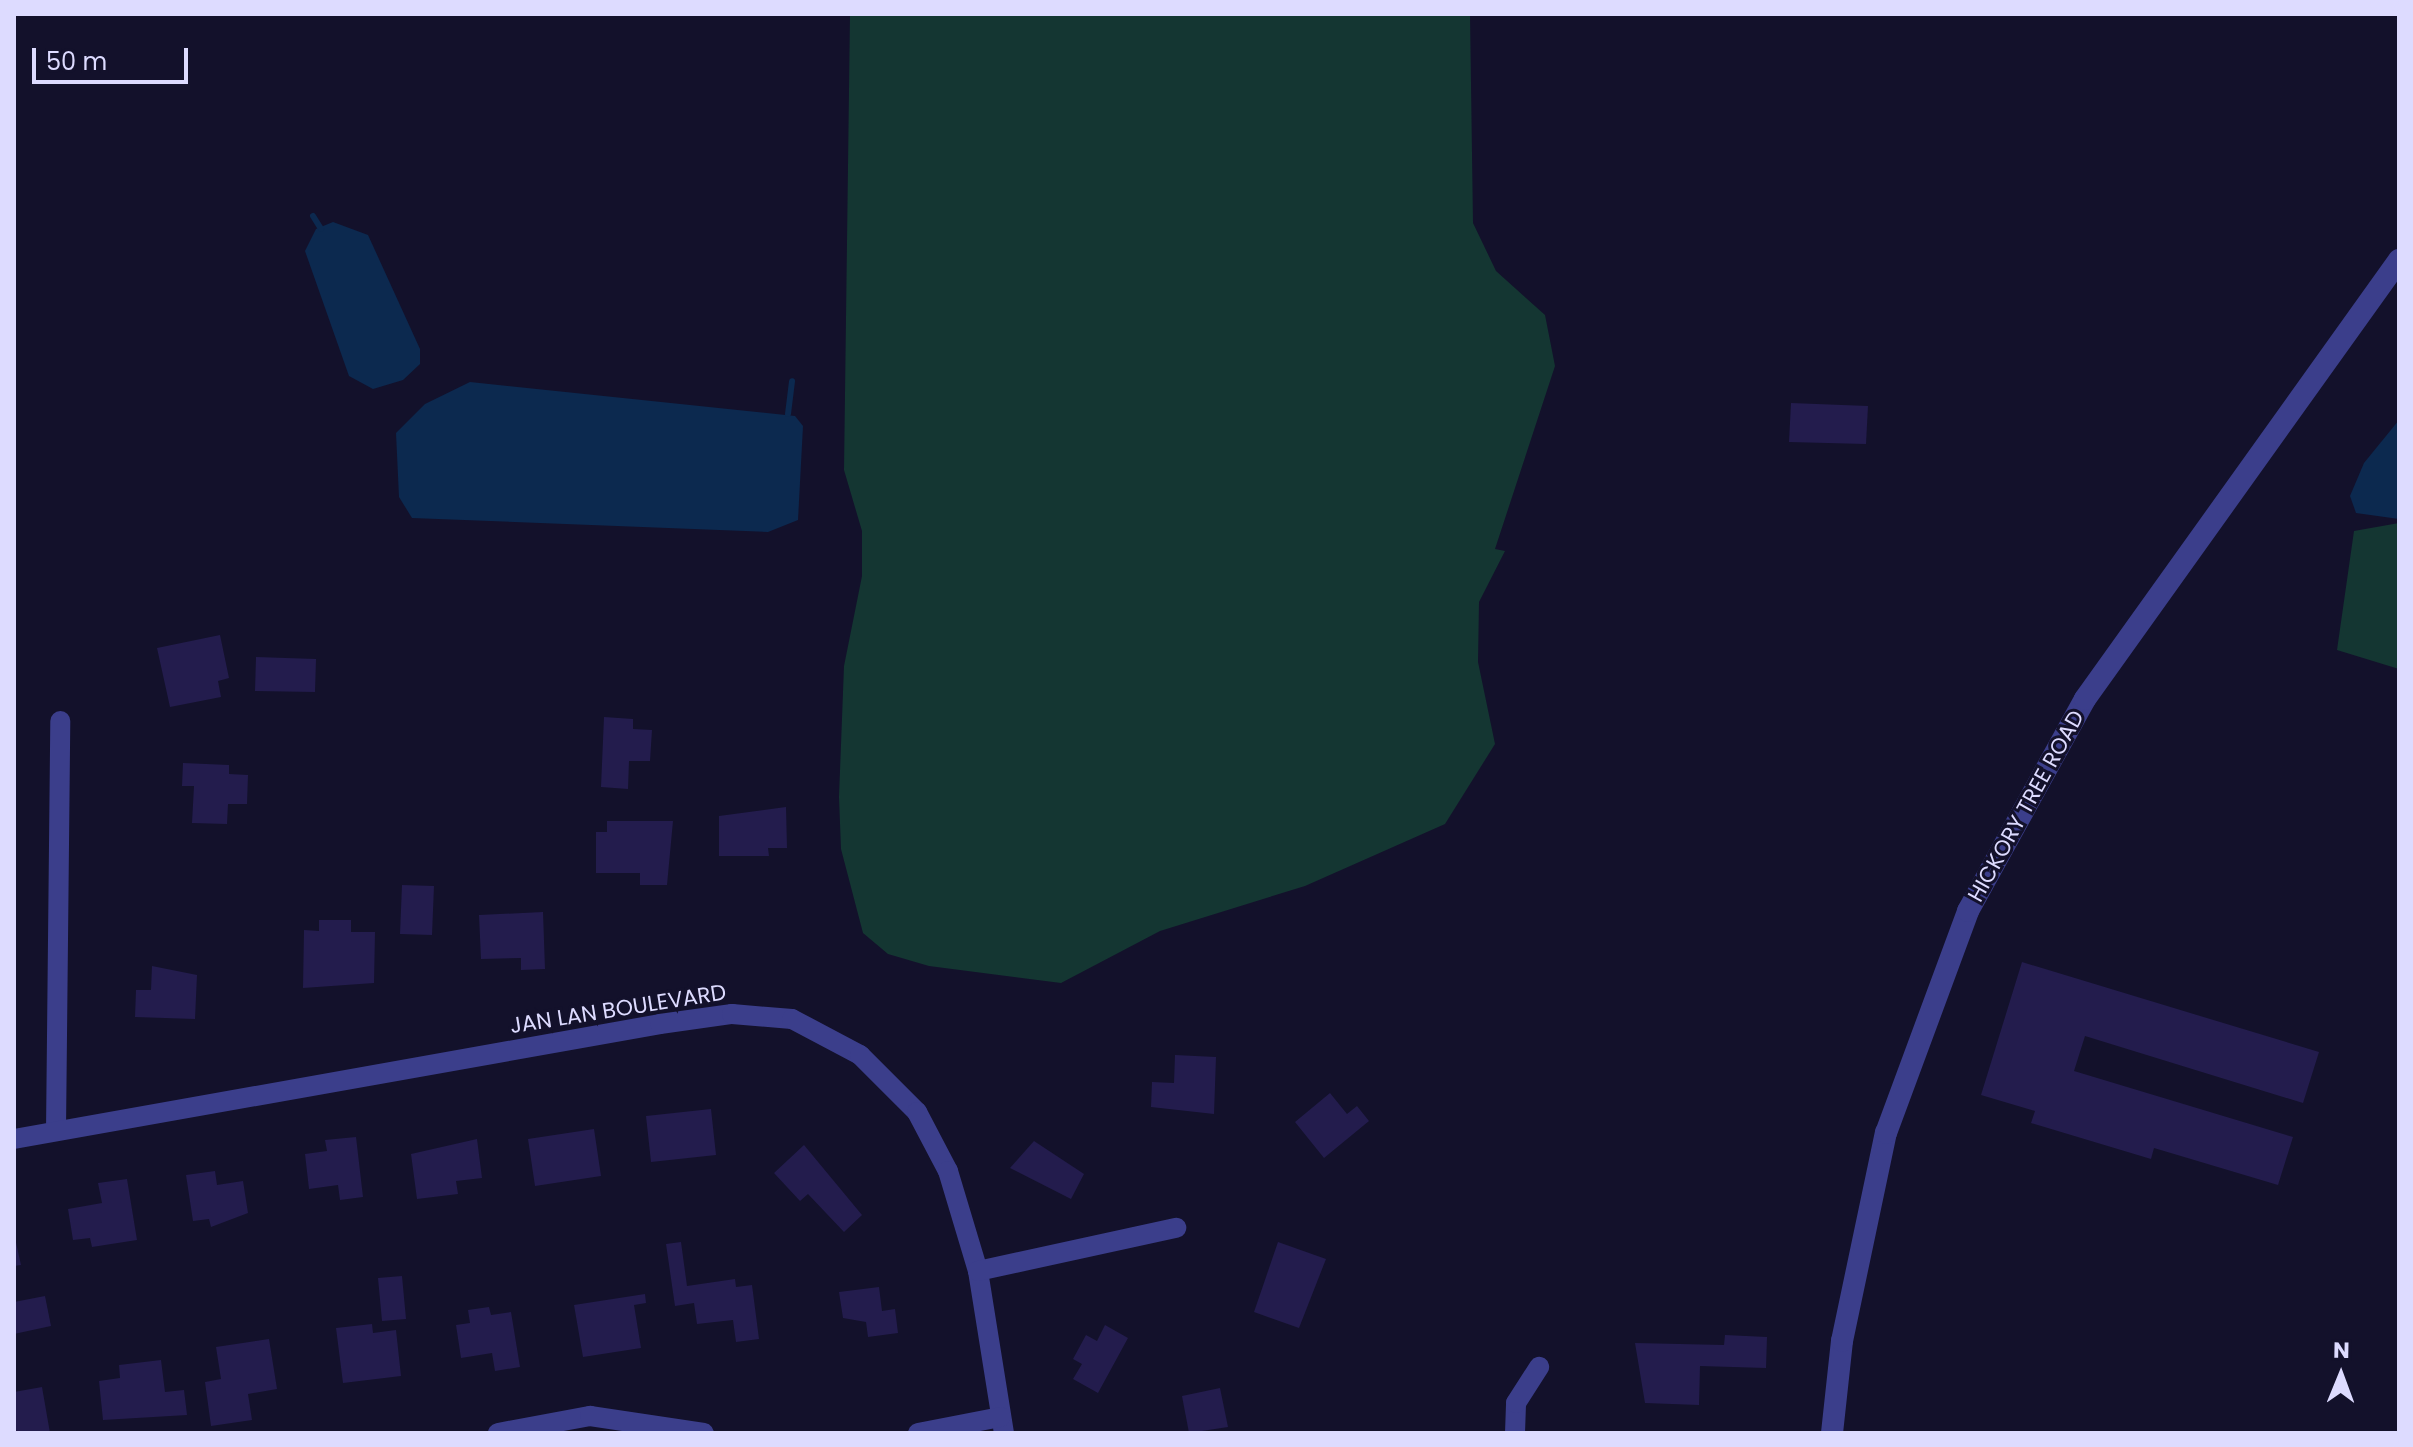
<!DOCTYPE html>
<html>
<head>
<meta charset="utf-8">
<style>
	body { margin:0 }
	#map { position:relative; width:2413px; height:1447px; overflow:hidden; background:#13112b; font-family:Poppins,sans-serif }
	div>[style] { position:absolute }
	.green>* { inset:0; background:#143632 }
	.water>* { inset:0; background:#0c294f }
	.stream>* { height:6px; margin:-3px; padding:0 3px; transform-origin:3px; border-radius:3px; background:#0c294f }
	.building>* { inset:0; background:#231c4d }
	.minor>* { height:20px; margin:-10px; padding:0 10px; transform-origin:10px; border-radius:10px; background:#3b3e8b }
	.tertiary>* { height:22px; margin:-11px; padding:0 11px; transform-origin:11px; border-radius:11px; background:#3b3e8b }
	span { translate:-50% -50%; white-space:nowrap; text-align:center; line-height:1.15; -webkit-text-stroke:6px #13112b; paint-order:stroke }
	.street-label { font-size:22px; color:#dddbff }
	.frame { position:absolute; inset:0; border:16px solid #dddbff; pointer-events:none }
	.north { position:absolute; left:2301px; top:1335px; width:80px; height:80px; -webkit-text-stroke:6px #13112b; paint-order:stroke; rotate:1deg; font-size:22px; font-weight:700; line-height:32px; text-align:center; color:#dddbff }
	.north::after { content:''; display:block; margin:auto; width:28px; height:36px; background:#dddbff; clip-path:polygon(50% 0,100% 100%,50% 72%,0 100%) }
	.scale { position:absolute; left:32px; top:48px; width:156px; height:36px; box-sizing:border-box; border:4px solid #dddbff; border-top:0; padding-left:10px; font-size:24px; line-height:28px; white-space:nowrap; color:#dddbff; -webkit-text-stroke:6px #13112b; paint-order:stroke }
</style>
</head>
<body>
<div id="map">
	<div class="green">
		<div style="clip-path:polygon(850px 14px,1470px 14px,1473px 223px,1496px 271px,1545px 315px,1555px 366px,1495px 549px,1505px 551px,1479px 602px,1478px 662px,1495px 744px,1445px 824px,1305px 886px,1160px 931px,1061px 983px,929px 966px,888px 954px,863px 933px,841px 849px,839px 797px,844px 666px,862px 576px,862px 531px,844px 470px)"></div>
		<div style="clip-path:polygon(2399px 523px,2399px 669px,2337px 650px,2354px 531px)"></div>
	</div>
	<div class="water">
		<div style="clip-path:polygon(333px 222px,368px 235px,420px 349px,420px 364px,403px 380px,373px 389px,349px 376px,305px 251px,316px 229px)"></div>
		<div style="clip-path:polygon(470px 382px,795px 416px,803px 426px,798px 520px,768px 532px,412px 518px,399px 497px,396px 433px,425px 404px)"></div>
		<div style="clip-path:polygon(2399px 420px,2399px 519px,2356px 513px,2350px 496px,2364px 463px)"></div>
	</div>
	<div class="stream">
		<div style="left:313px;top:216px;width:15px;rotate:58deg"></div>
		<div style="left:788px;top:414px;width:33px;rotate:-83deg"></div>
	</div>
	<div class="building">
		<div style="clip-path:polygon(1791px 403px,1868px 406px,1866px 444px,1789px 442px)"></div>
		<div style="clip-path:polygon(220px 635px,229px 678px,218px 681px,221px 697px,170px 707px,157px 648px)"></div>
		<div style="clip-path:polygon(256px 657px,316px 659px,315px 692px,255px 691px)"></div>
		<div style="clip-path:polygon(604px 717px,633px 719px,633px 729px,652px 730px,650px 761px,629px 761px,628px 789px,601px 787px)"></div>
		<div style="clip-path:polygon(183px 763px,229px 765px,229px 774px,248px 775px,247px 804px,228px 804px,227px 824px,192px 823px,194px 786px,182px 786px)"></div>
		<div style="clip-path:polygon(786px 807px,787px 848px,768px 848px,769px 856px,719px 856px,719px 816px)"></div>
		<div style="clip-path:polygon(607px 821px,673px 821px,667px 885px,640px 885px,640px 873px,596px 873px,596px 832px,607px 832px)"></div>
		<div style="clip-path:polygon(402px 885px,434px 886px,432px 935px,400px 934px)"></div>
		<div style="clip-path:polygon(543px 912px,545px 969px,521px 970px,521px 958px,481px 959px,479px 915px)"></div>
		<div style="clip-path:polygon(319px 920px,351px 920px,351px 932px,375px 932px,374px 983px,303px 988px,304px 930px,319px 931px)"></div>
		<div style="clip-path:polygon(2022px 962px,2319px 1052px,2303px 1103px,2085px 1036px,2074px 1071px,2293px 1137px,2278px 1185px,2154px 1148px,2151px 1159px,2031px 1123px,2035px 1111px,1981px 1095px)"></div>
		<div style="clip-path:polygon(152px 966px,197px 975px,195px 1019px,135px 1017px,136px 990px,151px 990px)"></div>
		<div style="clip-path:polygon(1175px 1055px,1216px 1057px,1214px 1114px,1151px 1107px,1152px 1082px,1174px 1083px)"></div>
		<div style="clip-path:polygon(1330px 1093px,1347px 1114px,1357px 1106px,1369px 1121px,1324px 1158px,1295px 1122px)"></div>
		<div style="clip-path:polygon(711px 1109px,716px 1155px,651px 1162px,646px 1116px)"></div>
		<div style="clip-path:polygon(594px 1129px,601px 1176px,535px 1186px,528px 1139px)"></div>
		<div style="clip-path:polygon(356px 1137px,363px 1197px,340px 1200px,338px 1185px,309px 1189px,305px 1154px,327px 1151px,325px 1140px)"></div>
		<div style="clip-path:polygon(477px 1139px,482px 1178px,456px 1181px,458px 1194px,417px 1199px,411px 1154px)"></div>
		<div style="clip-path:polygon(1034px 1141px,1084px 1174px,1071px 1199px,1010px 1168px)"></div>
		<div style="clip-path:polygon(804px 1145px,862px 1215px,844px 1232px,808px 1194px,800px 1201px,774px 1173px)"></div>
		<div style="clip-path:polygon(215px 1171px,217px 1185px,243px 1181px,248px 1213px,211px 1227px,209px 1219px,193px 1221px,186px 1175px)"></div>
		<div style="clip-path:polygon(127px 1179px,137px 1240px,92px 1247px,90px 1238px,73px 1240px,68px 1209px,102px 1203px,98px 1183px)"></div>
		<div style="clip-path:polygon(15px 1238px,21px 1265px,14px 1266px,14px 1239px)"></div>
		<div style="clip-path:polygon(681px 1242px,687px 1286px,735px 1279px,736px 1287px,752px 1285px,759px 1339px,736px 1342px,733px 1320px,697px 1324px,694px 1303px,675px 1306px,666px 1244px)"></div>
		<div style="clip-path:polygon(1278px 1242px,1326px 1259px,1299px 1328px,1254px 1312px)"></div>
		<div style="clip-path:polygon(402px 1276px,406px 1319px,382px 1321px,378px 1278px)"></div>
		<div style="clip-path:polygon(879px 1287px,882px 1311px,895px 1309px,898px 1333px,868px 1337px,866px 1322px,843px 1318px,839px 1292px)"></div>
		<div style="clip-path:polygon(645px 1294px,646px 1303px,634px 1305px,641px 1348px,583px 1357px,574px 1305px)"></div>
		<div style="clip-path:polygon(45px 1296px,51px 1326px,14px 1334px,14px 1302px)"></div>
		<div style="clip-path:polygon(489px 1307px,491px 1315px,511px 1312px,520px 1367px,495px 1371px,492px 1353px,461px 1358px,456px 1325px,470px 1323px,468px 1310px)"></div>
		<div style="clip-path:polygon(372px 1324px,373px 1333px,396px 1330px,401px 1376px,343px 1383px,336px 1328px)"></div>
		<div style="clip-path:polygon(1105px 1325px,1128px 1338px,1098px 1393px,1073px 1379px,1082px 1364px,1073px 1359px,1086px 1335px,1097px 1341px)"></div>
		<div style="clip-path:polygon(1725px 1335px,1767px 1337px,1766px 1368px,1700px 1366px,1699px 1405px,1645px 1403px,1635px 1343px,1724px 1345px)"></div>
		<div style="clip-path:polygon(269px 1339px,277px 1389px,248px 1394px,252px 1420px,211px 1426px,205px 1382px,221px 1379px,216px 1347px)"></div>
		<div style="clip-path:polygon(161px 1360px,165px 1392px,184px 1390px,187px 1415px,103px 1420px,99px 1381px,120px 1378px,119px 1365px)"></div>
		<div style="clip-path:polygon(42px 1387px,50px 1433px,14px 1433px,14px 1392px)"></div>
		<div style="clip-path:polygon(1220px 1388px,1228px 1427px,1189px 1433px,1182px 1396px)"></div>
	</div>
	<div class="minor">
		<div style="left:56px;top:1131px;width:410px;rotate:-89.4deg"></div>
		<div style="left:14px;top:1139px;width:656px;rotate:-10.09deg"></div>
		<div style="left:660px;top:1024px;width:73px;rotate:-7.9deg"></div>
		<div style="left:732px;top:1014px;width:60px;rotate:4.8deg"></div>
		<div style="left:792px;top:1019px;width:77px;rotate:27.9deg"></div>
		<div style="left:860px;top:1055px;width:81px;rotate:45deg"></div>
		<div style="left:917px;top:1112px;width:67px;rotate:62.3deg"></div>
		<div style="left:948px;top:1171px;width:104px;rotate:73.3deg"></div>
		<div style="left:978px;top:1271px;width:164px;rotate:80.9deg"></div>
		<div style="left:978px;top:1271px;width:203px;rotate:-12.3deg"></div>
		<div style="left:498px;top:1433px;width:94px;rotate:-10.5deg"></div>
		<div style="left:590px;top:1416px;width:115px;rotate:8.5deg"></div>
		<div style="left:918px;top:1433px;width:84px;rotate:-11deg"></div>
		<div style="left:1515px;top:1433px;width:30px;rotate:-88deg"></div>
		<div style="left:1516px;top:1403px;width:43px;rotate:-57.4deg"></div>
	</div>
	<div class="tertiary">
		<div style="left:1832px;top:1433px;width:93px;rotate:-83.8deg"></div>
		<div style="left:1842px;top:1341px;width:213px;rotate:-78.1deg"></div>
		<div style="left:1886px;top:1133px;width:237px;rotate:-69.7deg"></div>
		<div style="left:1968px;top:911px;width:242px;rotate:-61.1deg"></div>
		<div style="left:2085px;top:699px;width:540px;rotate:-54.43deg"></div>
	</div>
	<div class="street-label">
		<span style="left:2026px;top:806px;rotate:-61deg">HICKORY TREE ROAD</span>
		<span style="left:618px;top:1009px;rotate:-9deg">JAN LAN BOULEVARD</span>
	</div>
	<div class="frame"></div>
	<div class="north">N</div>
	<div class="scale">50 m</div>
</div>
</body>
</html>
